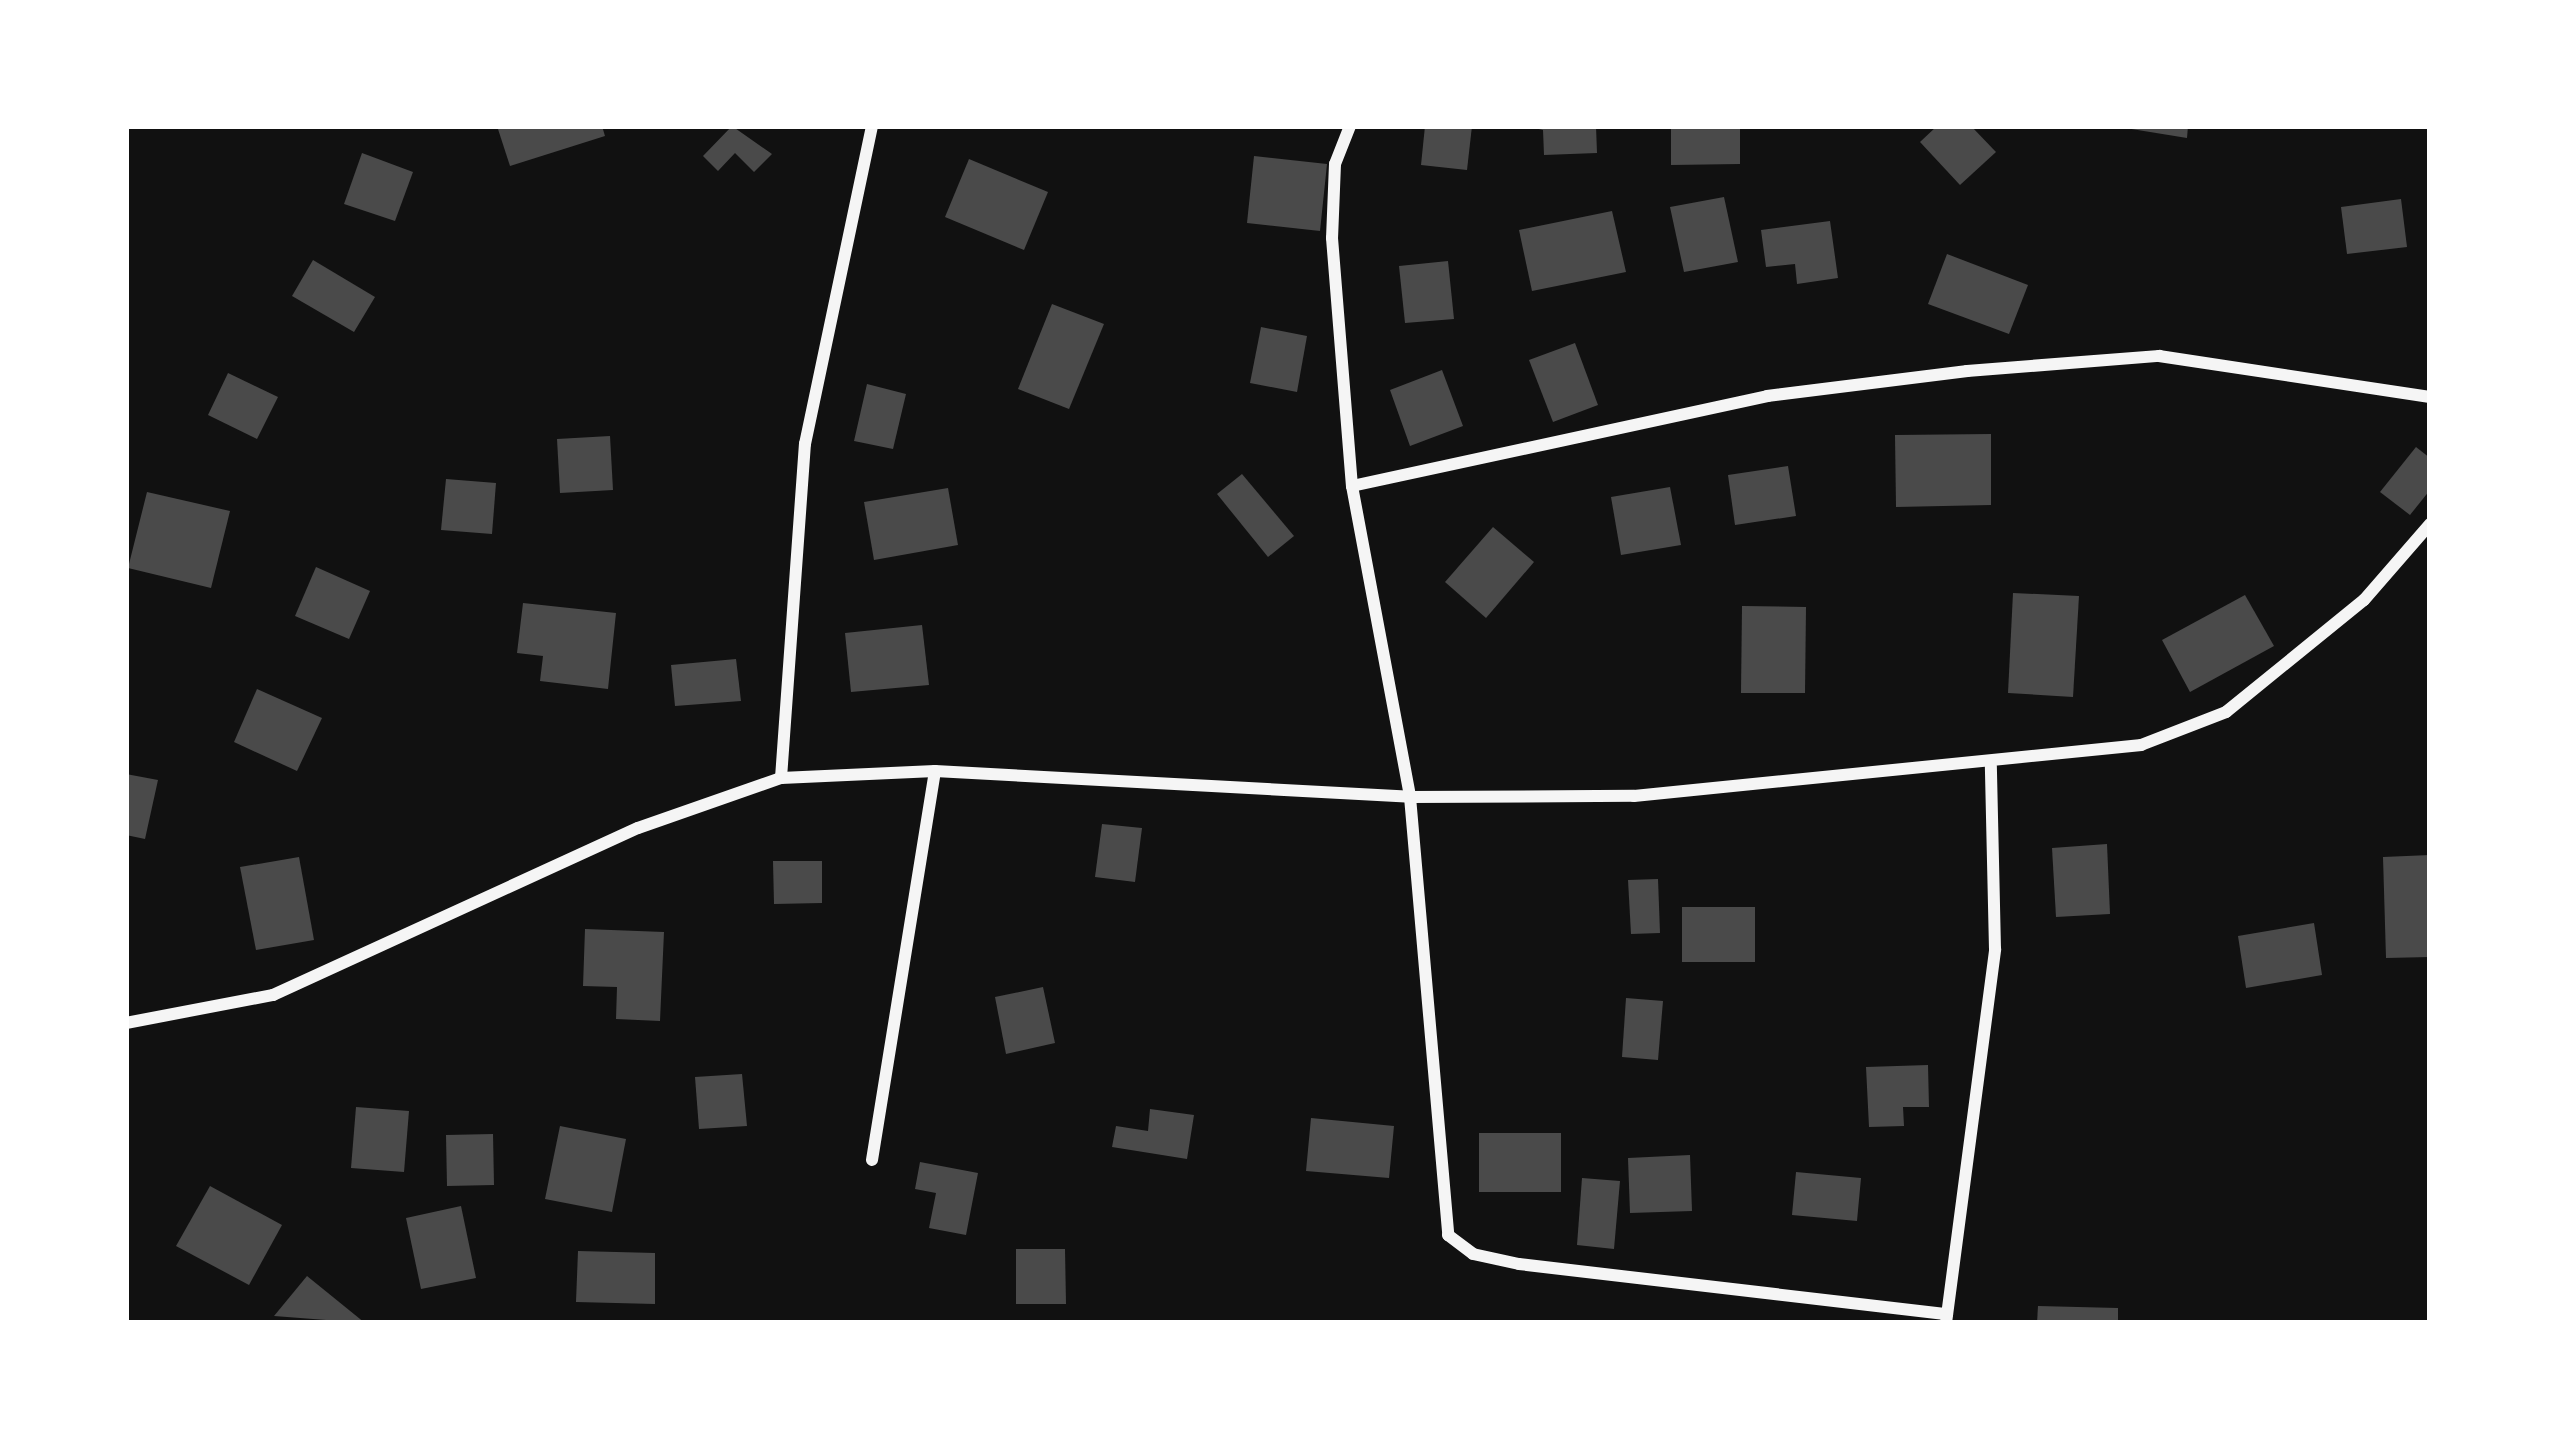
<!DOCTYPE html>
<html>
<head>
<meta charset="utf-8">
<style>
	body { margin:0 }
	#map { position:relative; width:2556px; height:1449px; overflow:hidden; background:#111; font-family:"Fira Sans",sans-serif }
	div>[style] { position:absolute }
	.building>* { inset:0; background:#4a4a4a }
	.minor>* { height:12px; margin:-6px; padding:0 6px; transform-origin:6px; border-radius:6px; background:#f5f5f5 }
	span { translate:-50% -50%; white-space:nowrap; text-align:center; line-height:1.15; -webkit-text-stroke:12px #fff; paint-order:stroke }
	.frame { position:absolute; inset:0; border:129px solid #fff; pointer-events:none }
</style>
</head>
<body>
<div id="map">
	<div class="building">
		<div style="clip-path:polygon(497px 126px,602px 126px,605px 136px,510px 166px)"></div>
		<div style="clip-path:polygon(732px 126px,772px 154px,754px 172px,735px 153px,718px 171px,703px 156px)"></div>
		<div style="clip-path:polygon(1425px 126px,1472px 126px,1467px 170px,1421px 165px)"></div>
		<div style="clip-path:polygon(1526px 126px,1596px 126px,1597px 153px,1544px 155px,1543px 130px)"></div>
		<div style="clip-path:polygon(1671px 126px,1740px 126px,1740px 164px,1671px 165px)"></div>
		<div style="clip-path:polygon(1937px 126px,1971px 126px,1996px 152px,1960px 185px,1920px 142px)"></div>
		<div style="clip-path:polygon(2113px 126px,2188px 126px,2187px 138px)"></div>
		<div style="clip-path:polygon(362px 153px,413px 172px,395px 221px,344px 204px)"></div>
		<div style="clip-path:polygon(1254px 156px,1327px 164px,1320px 231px,1247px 223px)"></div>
		<div style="clip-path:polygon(969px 159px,1048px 192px,1024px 250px,945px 217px)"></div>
		<div style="clip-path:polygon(1724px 197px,1738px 262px,1684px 272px,1670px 207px)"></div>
		<div style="clip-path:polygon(2401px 199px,2407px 247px,2347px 254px,2341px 207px)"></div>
		<div style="clip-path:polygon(1612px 211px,1626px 272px,1532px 291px,1519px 230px)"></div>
		<div style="clip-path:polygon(1830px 221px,1838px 278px,1797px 284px,1795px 264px,1766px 267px,1761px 230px)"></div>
		<div style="clip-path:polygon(1947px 254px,2028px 285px,2009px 334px,1928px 304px)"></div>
		<div style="clip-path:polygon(313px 260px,375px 297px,354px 332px,292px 296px)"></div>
		<div style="clip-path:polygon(1448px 261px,1454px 319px,1405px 323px,1399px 266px)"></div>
		<div style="clip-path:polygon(1052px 304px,1104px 324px,1069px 409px,1018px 389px)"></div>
		<div style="clip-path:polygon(1261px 327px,1307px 336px,1297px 392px,1250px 383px)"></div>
		<div style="clip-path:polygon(1575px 343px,1598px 405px,1553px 422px,1529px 360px)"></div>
		<div style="clip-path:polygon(1442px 370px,1463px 426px,1410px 446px,1390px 390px)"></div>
		<div style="clip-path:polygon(228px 373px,278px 397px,257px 439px,208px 415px)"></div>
		<div style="clip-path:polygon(867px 384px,906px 394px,893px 449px,854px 441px)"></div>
		<div style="clip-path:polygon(1991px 434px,1991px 505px,1896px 507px,1895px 435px)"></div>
		<div style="clip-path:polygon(610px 436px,613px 490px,560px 493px,557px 439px)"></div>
		<div style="clip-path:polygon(2416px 447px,2430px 458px,2430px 490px,2410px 515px,2380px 492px)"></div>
		<div style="clip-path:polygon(1788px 466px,1796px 516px,1735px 525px,1728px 475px)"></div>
		<div style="clip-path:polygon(1242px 474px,1294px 536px,1268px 557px,1217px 494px)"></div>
		<div style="clip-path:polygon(446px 479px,496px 483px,492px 534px,441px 530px)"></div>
		<div style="clip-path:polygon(1670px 487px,1681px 545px,1621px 555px,1611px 497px)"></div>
		<div style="clip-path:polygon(948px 488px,958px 545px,874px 560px,864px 502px)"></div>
		<div style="clip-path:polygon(147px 492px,230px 511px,211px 588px,128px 568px)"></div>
		<div style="clip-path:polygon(1493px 527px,1534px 562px,1486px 618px,1445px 582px)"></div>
		<div style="clip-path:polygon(316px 567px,370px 591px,349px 639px,295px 616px)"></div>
		<div style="clip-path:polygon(2013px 593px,2079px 596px,2073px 697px,2008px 693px)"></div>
		<div style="clip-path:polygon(2245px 595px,2274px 646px,2190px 692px,2162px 640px)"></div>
		<div style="clip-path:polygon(523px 603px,616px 613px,608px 689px,540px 681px,543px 656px,517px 653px)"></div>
		<div style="clip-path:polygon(1742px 606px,1806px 607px,1805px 693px,1741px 693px)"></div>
		<div style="clip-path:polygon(922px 625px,929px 685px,851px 692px,845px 633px)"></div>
		<div style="clip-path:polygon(736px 659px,741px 701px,675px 706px,671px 665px)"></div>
		<div style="clip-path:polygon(257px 689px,322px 718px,297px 771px,234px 742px)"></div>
		<div style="clip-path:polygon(126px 774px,158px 780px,145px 839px,126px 835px)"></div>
		<div style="clip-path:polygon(1102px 824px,1142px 828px,1135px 882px,1095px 877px)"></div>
		<div style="clip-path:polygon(2107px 844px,2110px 914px,2056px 917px,2052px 848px)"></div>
		<div style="clip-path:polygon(2430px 855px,2430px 957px,2386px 958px,2383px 857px)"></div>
		<div style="clip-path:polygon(299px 857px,314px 940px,256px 950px,240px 867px)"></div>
		<div style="clip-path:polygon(773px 861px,822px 861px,822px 903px,774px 904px)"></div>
		<div style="clip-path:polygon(1658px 879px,1660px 933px,1631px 934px,1628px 880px)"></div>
		<div style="clip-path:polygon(1682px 907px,1755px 907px,1755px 962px,1682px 962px)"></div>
		<div style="clip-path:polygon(2314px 923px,2322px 975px,2246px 988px,2238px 936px)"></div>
		<div style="clip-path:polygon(585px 929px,664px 932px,660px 1021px,616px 1019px,617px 987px,583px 986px)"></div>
		<div style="clip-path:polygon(1043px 987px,1055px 1043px,1006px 1054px,995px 997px)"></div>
		<div style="clip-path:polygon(1626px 998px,1663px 1001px,1658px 1060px,1622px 1057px)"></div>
		<div style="clip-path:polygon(1928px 1065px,1929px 1107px,1903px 1107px,1904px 1126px,1869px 1127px,1866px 1067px)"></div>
		<div style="clip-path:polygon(742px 1074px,747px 1126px,699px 1129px,695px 1077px)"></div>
		<div style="clip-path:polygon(356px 1107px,409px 1111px,404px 1172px,351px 1168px)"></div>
		<div style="clip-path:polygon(1150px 1109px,1194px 1115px,1187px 1159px,1112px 1147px,1116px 1126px,1148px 1131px)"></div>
		<div style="clip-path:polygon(1311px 1118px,1394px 1126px,1389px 1178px,1306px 1171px)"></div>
		<div style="clip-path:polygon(560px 1126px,626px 1139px,612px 1212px,545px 1199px)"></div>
		<div style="clip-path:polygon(1479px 1133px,1561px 1133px,1561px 1192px,1479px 1192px)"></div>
		<div style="clip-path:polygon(493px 1134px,494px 1185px,447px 1186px,446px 1135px)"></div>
		<div style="clip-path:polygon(1690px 1155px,1692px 1211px,1630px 1213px,1628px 1158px)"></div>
		<div style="clip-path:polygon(920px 1162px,978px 1173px,966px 1235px,929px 1228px,936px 1193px,915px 1189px)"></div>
		<div style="clip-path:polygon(1796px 1172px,1861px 1178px,1857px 1221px,1792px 1215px)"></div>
		<div style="clip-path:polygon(1582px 1178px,1620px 1181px,1614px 1249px,1577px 1245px)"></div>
		<div style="clip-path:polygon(210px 1186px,282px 1225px,249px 1285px,176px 1246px)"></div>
		<div style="clip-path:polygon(461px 1206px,476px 1278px,421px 1289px,406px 1218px)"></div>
		<div style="clip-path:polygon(1016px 1249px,1065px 1249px,1066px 1304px,1016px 1304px)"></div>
		<div style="clip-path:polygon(578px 1251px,655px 1253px,655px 1304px,576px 1302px)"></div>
		<div style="clip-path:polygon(307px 1276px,365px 1323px,274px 1316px)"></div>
		<div style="clip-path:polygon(2038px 1306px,2118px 1308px,2118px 1323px,2037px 1323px)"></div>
	</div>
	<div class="minor">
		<div style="left:1350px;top:126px;width:41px;rotate:111.5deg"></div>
		<div style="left:1335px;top:164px;width:74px;rotate:92.3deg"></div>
		<div style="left:1332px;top:238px;width:249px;rotate:85.4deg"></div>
		<div style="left:1352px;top:486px;width:316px;rotate:79.4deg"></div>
		<div style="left:1410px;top:797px;width:440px;rotate:85deg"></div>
		<div style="left:1448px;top:1235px;width:31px;rotate:37deg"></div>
		<div style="left:1473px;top:1254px;width:47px;rotate:12.3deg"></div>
		<div style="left:1519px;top:1264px;width:431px;rotate:6.7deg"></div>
		<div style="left:1352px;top:486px;width:425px;rotate:-12.2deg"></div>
		<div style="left:1767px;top:396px;width:202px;rotate:-7.1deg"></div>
		<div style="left:1967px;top:371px;width:193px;rotate:-4.5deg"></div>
		<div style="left:2159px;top:356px;width:274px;rotate:8.6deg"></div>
		<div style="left:781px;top:778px;width:335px;rotate:-85.9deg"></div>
		<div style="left:805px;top:444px;width:325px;rotate:-78.1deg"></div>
		<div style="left:126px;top:1023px;width:150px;rotate:-10.8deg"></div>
		<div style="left:273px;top:995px;width:401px;rotate:-24.6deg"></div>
		<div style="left:638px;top:828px;width:151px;rotate:-19.3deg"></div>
		<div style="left:781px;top:778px;width:154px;rotate:-2.6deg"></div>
		<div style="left:935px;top:771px;width:476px;rotate:3.1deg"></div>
		<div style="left:1410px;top:797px;width:224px;rotate:-0.3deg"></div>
		<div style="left:1634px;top:796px;width:510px;rotate:-5.74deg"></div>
		<div style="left:2141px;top:745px;width:91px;rotate:-21.2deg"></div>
		<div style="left:2226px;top:712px;width:178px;rotate:-39.1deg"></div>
		<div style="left:2364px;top:600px;width:101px;rotate:-49deg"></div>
		<div style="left:872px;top:1160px;width:394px;rotate:-80.8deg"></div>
		<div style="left:1946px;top:1323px;width:377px;rotate:-82.5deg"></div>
		<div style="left:1995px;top:949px;width:183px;rotate:-91.3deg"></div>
	</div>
	<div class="frame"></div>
</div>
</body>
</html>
